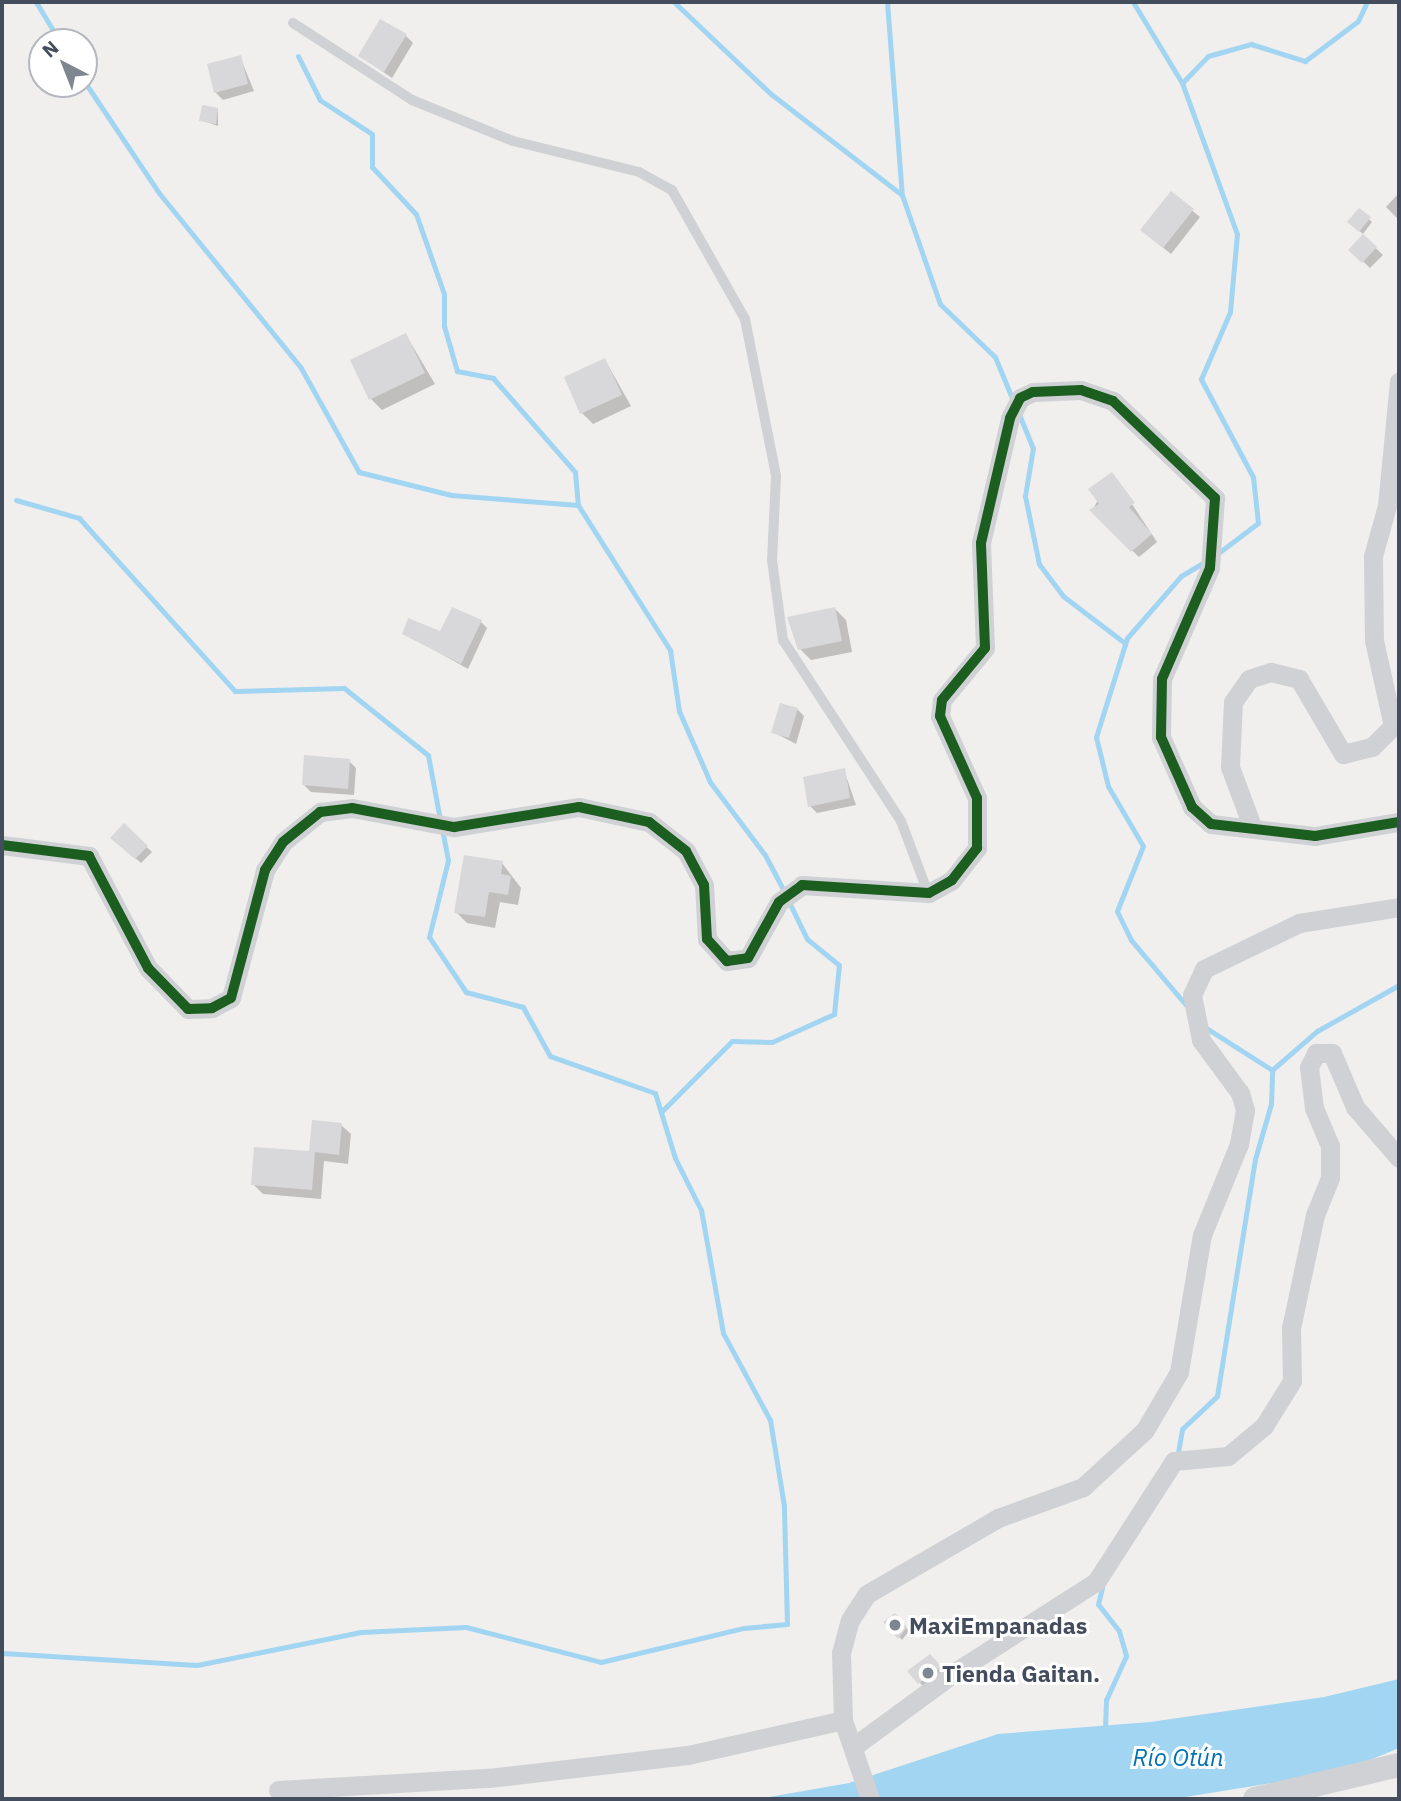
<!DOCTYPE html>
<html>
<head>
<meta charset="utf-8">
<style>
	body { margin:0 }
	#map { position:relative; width:1401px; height:1801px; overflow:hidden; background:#f0efee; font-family:"IBM Plex Sans",sans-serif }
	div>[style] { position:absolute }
	.water>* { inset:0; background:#a2d5f1 }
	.shadow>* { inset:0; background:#0003 }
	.stream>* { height:5px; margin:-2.5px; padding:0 2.5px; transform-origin:2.5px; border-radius:2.5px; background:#a2d5f1 }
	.building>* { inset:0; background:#d8d8da }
	.service>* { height:10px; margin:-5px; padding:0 5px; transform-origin:5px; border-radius:5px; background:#cfd1d4 }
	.minor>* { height:19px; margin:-9.5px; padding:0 9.5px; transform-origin:9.5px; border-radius:9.5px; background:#cfd1d4 }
	.tertiary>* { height:24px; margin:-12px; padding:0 12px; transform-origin:12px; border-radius:12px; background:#cfd1d4 }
	.cycleway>* { height:10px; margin:-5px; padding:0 5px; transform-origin:5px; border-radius:5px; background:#1b5e20 }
	.dots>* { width:19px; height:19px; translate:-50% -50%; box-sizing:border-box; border:4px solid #fff; border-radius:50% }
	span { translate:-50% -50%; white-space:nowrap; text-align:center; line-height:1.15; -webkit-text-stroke:6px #fff; paint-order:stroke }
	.poi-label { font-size:23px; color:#444d5d; font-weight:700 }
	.left { translate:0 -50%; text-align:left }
	.water-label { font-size:24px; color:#0173b3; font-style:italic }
	.frame { position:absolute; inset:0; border:4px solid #444d5d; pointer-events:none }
	.north { position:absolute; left:28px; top:28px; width:70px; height:70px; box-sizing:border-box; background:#fff; border:2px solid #b4b8be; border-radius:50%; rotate:318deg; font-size:19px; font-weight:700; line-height:28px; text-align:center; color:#444d5d }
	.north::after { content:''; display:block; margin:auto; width:24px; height:32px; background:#808690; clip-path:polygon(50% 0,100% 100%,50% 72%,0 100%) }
</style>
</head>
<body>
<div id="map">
	<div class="water">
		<div style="clip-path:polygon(1399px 1679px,1399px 1748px,1341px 1772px,1173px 1799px,758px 1799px,849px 1783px,998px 1734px,1150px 1722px,1324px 1697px)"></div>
	</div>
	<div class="shadow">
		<div style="clip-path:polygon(406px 36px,413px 43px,392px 78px,360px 56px)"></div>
		<div style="clip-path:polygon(240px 57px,254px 91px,223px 100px,216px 93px)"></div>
		<div style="clip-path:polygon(218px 110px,218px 126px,201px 120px)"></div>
		<div style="clip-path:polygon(1171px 193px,1200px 217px,1171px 254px,1149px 236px)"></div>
		<div style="clip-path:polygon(1399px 193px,1399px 220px,1386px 207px)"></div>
		<div style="clip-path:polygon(1359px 210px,1372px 222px,1363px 234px,1349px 222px)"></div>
		<div style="clip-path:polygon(1363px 236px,1383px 255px,1370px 268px,1351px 250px)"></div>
		<div style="clip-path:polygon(406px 335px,435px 384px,382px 410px,371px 399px)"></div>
		<div style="clip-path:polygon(605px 360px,631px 406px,593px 424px,582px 413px)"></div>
		<div style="clip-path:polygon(1112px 474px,1157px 542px,1139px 557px,1092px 511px)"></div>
		<div style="clip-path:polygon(835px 609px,846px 620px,852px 652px,811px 660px,800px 649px)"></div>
		<div style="clip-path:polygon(481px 622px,487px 628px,468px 669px,404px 633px,441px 633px)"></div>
		<div style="clip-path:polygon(797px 709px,804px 716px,796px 744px,773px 732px)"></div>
		<div style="clip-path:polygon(349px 761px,356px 768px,354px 795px,311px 792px,304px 785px)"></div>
		<div style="clip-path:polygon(844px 770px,856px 805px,817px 813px,810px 806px)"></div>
		<div style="clip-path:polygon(124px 826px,152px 852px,141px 863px,118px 843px)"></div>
		<div style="clip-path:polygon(502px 863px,521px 888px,518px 905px,500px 902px,495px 928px,467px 923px,456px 912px)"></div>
		<div style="clip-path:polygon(341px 1125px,351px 1134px,348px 1164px,324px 1161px,321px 1199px,263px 1194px,253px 1184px,311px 1153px)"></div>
		<div style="clip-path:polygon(895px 1615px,909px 1631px,902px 1640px,886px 1622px)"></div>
		<div style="clip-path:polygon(930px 1656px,947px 1674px,927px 1690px,920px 1683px)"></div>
	</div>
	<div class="stream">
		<div style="left:36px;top:2px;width:47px;rotate:59deg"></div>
		<div style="left:674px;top:2px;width:134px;rotate:43.5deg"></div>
		<div style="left:771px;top:94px;width:165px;rotate:37.6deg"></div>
		<div style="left:902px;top:195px;width:115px;rotate:70.8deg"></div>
		<div style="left:940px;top:304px;width:76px;rotate:43.9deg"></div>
		<div style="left:995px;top:357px;width:44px;rotate:67.5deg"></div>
		<div style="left:887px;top:2px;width:194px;rotate:85.6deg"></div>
		<div style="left:1133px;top:2px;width:95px;rotate:58.8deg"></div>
		<div style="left:298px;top:56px;width:49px;rotate:63.4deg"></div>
		<div style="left:320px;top:100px;width:62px;rotate:33.2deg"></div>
		<div style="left:372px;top:134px;width:33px;rotate:90deg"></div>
		<div style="left:372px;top:167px;width:64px;rotate:46.9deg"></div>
		<div style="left:416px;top:214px;width:85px;rotate:70.7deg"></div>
		<div style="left:444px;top:294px;width:32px;rotate:90deg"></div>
		<div style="left:444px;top:326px;width:47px;rotate:73.9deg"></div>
		<div style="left:457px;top:371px;width:37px;rotate:11deg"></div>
		<div style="left:493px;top:378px;width:125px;rotate:48.9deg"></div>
		<div style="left:575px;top:472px;width:33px;rotate:85deg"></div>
		<div style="left:84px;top:81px;width:135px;rotate:56.2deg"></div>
		<div style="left:159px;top:193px;width:225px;rotate:50.9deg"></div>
		<div style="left:301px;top:368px;width:119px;rotate:60.9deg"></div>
		<div style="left:359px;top:472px;width:95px;rotate:14deg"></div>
		<div style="left:451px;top:495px;width:127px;rotate:4.5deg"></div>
		<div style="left:578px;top:505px;width:172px;rotate:57.6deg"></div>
		<div style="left:670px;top:650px;width:62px;rotate:81.6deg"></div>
		<div style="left:679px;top:711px;width:77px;rotate:66.4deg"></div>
		<div style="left:710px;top:782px;width:91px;rotate:53deg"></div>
		<div style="left:765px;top:855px;width:41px;rotate:62.2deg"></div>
		<div style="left:1019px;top:414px;width:37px;rotate:68deg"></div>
		<div style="left:1033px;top:448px;width:49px;rotate:99.5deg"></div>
		<div style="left:1025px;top:496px;width:69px;rotate:78.4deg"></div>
		<div style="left:1039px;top:564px;width:40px;rotate:53deg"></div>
		<div style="left:1063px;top:596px;width:78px;rotate:37.2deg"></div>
		<div style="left:16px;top:500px;width:66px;rotate:15.9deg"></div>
		<div style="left:79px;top:518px;width:233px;rotate:48deg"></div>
		<div style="left:235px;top:691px;width:109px;rotate:-1.6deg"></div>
		<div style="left:344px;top:688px;width:107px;rotate:38.6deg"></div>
		<div style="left:428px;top:755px;width:66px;rotate:79.5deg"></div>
		<div style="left:1217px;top:554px;width:51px;rotate:-37.1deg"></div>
		<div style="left:1258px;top:523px;width:46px;rotate:-96.2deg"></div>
		<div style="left:1253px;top:477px;width:111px;rotate:-118deg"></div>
		<div style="left:1201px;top:379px;width:73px;rotate:-66.6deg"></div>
		<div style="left:1230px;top:312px;width:78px;rotate:-84.9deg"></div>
		<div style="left:1237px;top:234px;width:161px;rotate:-110deg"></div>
		<div style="left:1182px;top:83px;width:37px;rotate:-46deg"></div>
		<div style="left:1208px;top:56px;width:45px;rotate:-15.6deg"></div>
		<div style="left:1251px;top:44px;width:57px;rotate:17.5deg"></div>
		<div style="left:1305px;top:61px;width:66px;rotate:-37deg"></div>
		<div style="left:1358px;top:21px;width:21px;rotate:-65deg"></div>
		<div style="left:1186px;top:1005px;width:85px;rotate:-130.2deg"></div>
		<div style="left:1131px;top:940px;width:32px;rotate:-116deg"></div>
		<div style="left:1117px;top:911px;width:70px;rotate:-68.2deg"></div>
		<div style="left:1143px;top:846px;width:69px;rotate:-120.3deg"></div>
		<div style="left:1108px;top:786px;width:50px;rotate:-103.8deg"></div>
		<div style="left:1096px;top:737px;width:104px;rotate:-72.6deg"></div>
		<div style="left:1127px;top:638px;width:82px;rotate:-48.9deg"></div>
		<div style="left:1181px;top:576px;width:29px;rotate:-31deg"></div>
		<div style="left:1272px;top:1070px;width:60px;rotate:-40.9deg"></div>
		<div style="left:1317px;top:1031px;width:94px;rotate:-29.3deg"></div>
		<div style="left:661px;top:1112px;width:100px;rotate:-45deg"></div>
		<div style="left:732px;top:1041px;width:40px;rotate:1.4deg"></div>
		<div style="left:772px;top:1042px;width:68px;rotate:-24.3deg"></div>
		<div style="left:834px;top:1014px;width:49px;rotate:-84.2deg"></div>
		<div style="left:839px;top:965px;width:41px;rotate:-140.9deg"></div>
		<div style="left:807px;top:939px;width:43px;rotate:-116deg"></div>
		<div style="left:1177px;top:1458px;width:29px;rotate:-80deg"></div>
		<div style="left:1182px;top:1429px;width:48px;rotate:-43.3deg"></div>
		<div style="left:1217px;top:1396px;width:240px;rotate:-80.9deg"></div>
		<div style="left:1255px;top:1159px;width:57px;rotate:-73.8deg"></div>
		<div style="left:1271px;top:1104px;width:34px;rotate:-88deg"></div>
		<div style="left:1272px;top:1070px;width:82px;rotate:-147.5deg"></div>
		<div style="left:1103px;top:1583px;width:22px;rotate:103deg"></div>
		<div style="left:1098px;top:1604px;width:34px;rotate:52deg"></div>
		<div style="left:1119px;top:1631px;width:26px;rotate:74deg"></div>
		<div style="left:1126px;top:1656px;width:48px;rotate:114.4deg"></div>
		<div style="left:1106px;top:1700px;width:32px;rotate:92deg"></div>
		<div style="left:2px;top:1653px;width:195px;rotate:3.5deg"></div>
		<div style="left:197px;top:1665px;width:167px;rotate:-11.4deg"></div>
		<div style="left:361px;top:1632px;width:105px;rotate:-2.7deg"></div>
		<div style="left:466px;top:1627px;width:139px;rotate:14.5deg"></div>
		<div style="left:601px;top:1662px;width:147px;rotate:-13.4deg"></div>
		<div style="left:744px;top:1628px;width:43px;rotate:-5.3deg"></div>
		<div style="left:787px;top:1624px;width:118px;rotate:-91.5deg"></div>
		<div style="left:784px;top:1506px;width:87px;rotate:-99.2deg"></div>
		<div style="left:770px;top:1420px;width:99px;rotate:-118.4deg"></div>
		<div style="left:723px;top:1333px;width:125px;rotate:-100.1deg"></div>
		<div style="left:701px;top:1210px;width:58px;rotate:-116.6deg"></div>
		<div style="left:675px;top:1158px;width:68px;rotate:-107.1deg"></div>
		<div style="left:655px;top:1093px;width:111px;rotate:-160.6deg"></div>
		<div style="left:550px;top:1056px;width:56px;rotate:-118.9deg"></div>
		<div style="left:523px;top:1007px;width:59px;rotate:-165.3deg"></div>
		<div style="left:466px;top:992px;width:66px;rotate:-123.9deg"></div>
		<div style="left:429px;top:937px;width:79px;rotate:-76.1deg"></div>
		<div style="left:448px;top:860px;width:31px;rotate:-101deg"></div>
	</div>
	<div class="building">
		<div style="clip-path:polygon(380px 19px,407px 34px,384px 72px,358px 56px)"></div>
		<div style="clip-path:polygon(241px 55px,248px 84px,214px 93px,207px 64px)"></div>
		<div style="clip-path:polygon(202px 105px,218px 108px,216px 124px,199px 121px)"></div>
		<div style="clip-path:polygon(1171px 191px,1194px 209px,1163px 248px,1140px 230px)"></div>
		<div style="clip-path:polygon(1359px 208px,1371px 217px,1359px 232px,1347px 222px)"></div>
		<div style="clip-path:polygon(1363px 234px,1377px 247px,1362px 263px,1348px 250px)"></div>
		<div style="clip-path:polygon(406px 333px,425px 373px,369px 400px,350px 360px)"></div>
		<div style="clip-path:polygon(605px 358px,622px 395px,580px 414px,564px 377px)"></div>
		<div style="clip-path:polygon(1112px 472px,1135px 503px,1129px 507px,1152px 534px,1131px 552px,1089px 510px,1099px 504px,1088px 489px)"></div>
		<div style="clip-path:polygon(452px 607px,482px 620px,461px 664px,402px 634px,408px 618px,440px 631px)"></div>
		<div style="clip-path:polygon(835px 607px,842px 641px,798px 650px,787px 617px)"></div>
		<div style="clip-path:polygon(780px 703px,798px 708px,789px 738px,771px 733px)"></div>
		<div style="clip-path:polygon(304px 755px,350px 759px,348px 789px,302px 785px)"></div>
		<div style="clip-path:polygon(845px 768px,850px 798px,808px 807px,803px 777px)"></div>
		<div style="clip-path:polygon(124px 823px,148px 846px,135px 859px,110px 838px)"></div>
		<div style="clip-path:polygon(464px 855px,503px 861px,501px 874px,511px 876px,508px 895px,489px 892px,485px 917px,454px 913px)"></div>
		<div style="clip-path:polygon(312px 1120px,342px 1123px,339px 1155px,315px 1152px,312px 1190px,251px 1185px,254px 1147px,309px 1151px)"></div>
		<div style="clip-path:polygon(895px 1613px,907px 1627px,898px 1639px,883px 1622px)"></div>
		<div style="clip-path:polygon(930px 1654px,942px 1667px,918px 1684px,907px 1671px)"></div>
	</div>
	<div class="service">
		<div style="left:293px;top:23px;width:142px;rotate:32.9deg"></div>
		<div style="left:412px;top:100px;width:109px;rotate:22.1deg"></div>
		<div style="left:513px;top:141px;width:130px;rotate:13.8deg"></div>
		<div style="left:639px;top:172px;width:38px;rotate:29deg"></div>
		<div style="left:672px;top:190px;width:148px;rotate:60.5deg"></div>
		<div style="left:745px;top:319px;width:160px;rotate:78.8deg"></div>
		<div style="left:776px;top:476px;width:84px;rotate:92.7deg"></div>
		<div style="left:772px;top:560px;width:81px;rotate:82.2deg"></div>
		<div style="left:783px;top:640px;width:216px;rotate:56.9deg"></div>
		<div style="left:901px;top:821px;width:77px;rotate:69.4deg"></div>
	</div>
	<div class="minor">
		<div style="left:1252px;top:826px;width:63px;rotate:-110.4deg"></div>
		<div style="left:1230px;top:767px;width:65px;rotate:-87.4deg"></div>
		<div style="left:1233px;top:702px;width:28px;rotate:-55deg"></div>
		<div style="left:1249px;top:679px;width:23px;rotate:-18deg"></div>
		<div style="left:1271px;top:672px;width:29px;rotate:14deg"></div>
		<div style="left:1299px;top:679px;width:87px;rotate:59.6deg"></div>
		<div style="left:1343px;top:754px;width:30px;rotate:-14deg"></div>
		<div style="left:1372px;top:747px;width:30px;rotate:-45deg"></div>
		<div style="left:1393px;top:726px;width:88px;rotate:-102.5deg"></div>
		<div style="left:1374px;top:640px;width:84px;rotate:-90.7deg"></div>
		<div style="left:1373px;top:556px;width:52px;rotate:-74.4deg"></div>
		<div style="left:1387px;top:506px;width:125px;rotate:-84.5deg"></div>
		<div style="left:2px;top:845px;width:88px;rotate:7.2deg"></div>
		<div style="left:89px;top:856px;width:127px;rotate:62.2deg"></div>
		<div style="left:148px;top:968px;width:57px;rotate:45.7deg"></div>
		<div style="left:188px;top:1009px;width:24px;rotate:-2deg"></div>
		<div style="left:212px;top:1008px;width:21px;rotate:-28deg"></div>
		<div style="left:231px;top:998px;width:132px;rotate:-75.1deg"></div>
		<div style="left:265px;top:870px;width:33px;rotate:-57deg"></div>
		<div style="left:283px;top:842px;width:48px;rotate:-39deg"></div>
		<div style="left:320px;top:812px;width:32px;rotate:-7deg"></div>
		<div style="left:352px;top:808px;width:104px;rotate:10.6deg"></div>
		<div style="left:454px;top:827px;width:127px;rotate:-9.1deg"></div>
		<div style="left:579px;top:807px;width:72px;rotate:12.1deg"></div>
		<div style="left:649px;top:822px;width:47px;rotate:38.1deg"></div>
		<div style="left:686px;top:851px;width:38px;rotate:62deg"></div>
		<div style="left:704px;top:885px;width:54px;rotate:86.8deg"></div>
		<div style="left:707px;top:939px;width:30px;rotate:48deg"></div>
		<div style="left:727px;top:961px;width:21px;rotate:-8deg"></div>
		<div style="left:748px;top:958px;width:64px;rotate:-61deg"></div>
		<div style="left:779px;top:902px;width:29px;rotate:-36deg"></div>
		<div style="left:802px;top:885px;width:127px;rotate:3.6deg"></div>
		<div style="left:929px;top:893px;width:26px;rotate:-29deg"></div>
		<div style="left:952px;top:880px;width:41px;rotate:-52deg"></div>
		<div style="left:977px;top:848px;width:50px;rotate:-90deg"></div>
		<div style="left:977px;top:798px;width:90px;rotate:-114.3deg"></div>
		<div style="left:940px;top:716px;width:16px;rotate:-83deg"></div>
		<div style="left:942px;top:700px;width:67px;rotate:-50.4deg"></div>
		<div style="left:985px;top:648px;width:105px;rotate:-92.2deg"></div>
		<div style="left:981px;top:543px;width:128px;rotate:-76.9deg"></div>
		<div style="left:1010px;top:418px;width:22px;rotate:-63deg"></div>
		<div style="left:1020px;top:398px;width:14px;rotate:-25deg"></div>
		<div style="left:1033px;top:392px;width:48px;rotate:-2.4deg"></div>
		<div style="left:1081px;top:390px;width:34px;rotate:19deg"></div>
		<div style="left:1113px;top:401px;width:141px;rotate:43.6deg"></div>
		<div style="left:1215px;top:498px;width:70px;rotate:94.1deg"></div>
		<div style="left:1210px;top:568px;width:121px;rotate:113.4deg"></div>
		<div style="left:1162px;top:679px;width:58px;rotate:91deg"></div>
		<div style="left:1161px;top:737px;width:77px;rotate:66.1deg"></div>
		<div style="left:1192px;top:807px;width:25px;rotate:42deg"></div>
		<div style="left:1211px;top:824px;width:105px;rotate:6.6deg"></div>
		<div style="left:1315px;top:836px;width:85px;rotate:-9.5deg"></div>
		<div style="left:853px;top:1747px;width:127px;rotate:-36.3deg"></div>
		<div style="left:955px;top:1672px;width:167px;rotate:-32.6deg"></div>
		<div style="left:1096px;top:1582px;width:144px;rotate:-57.2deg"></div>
		<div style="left:1174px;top:1461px;width:54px;rotate:-5.3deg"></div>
		<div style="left:1228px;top:1456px;width:47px;rotate:-39.8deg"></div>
		<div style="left:1264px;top:1426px;width:53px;rotate:-58.1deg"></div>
		<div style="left:1292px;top:1381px;width:53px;rotate:-91.1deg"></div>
		<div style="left:1291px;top:1328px;width:116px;rotate:-78deg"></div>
		<div style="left:1315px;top:1215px;width:40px;rotate:-68deg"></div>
		<div style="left:1330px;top:1178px;width:32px;rotate:-90deg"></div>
		<div style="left:1330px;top:1146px;width:41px;rotate:-112.8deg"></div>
		<div style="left:1314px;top:1108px;width:41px;rotate:-97deg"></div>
		<div style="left:1309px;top:1067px;width:16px;rotate:-63deg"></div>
		<div style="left:1316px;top:1053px;width:16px"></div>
		<div style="left:1332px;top:1053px;width:59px;rotate:66.9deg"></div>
		<div style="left:1355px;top:1107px;width:67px;rotate:49.2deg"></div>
		<div style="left:278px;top:1790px;width:211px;rotate:-3.3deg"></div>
		<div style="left:489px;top:1778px;width:200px;rotate:-6.6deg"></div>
		<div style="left:688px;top:1755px;width:159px;rotate:-12.7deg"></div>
		<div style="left:870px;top:1799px;width:83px;rotate:-108.9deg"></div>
		<div style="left:843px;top:1720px;width:67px;rotate:-91.7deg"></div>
		<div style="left:841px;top:1653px;width:34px;rotate:-75deg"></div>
		<div style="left:850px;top:1620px;width:31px;rotate:-57deg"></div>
		<div style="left:867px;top:1594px;width:151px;rotate:-30.1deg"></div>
		<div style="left:998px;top:1518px;width:90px;rotate:-20deg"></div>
		<div style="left:1083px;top:1487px;width:84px;rotate:-42.6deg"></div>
		<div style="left:1145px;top:1430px;width:67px;rotate:-59.6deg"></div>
		<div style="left:1179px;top:1372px;width:139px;rotate:-80.5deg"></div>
		<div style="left:1202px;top:1235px;width:98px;rotate:-67.9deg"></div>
		<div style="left:1239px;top:1144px;width:35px;rotate:-80deg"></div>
		<div style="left:1245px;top:1110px;width:18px;rotate:-106deg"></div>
		<div style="left:1240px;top:1093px;width:66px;rotate:-126.3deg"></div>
		<div style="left:1201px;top:1040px;width:46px;rotate:-101.3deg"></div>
		<div style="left:1192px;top:995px;width:29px;rotate:-65deg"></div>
		<div style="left:1204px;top:969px;width:106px;rotate:-25.8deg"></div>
		<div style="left:1299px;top:923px;width:101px;rotate:-9.1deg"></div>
	</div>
	<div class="tertiary">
		<div style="left:1255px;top:1799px;width:148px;rotate:-13.3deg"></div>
	</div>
	<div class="cycleway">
		<div style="left:2px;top:845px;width:88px;rotate:7.2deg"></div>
		<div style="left:89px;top:856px;width:127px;rotate:62.2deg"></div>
		<div style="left:148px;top:968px;width:57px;rotate:45.7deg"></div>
		<div style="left:188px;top:1009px;width:24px;rotate:-2deg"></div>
		<div style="left:212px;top:1008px;width:21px;rotate:-28deg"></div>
		<div style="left:231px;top:998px;width:132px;rotate:-75.1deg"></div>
		<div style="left:265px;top:870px;width:33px;rotate:-57deg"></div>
		<div style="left:283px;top:842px;width:48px;rotate:-39deg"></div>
		<div style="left:320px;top:812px;width:32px;rotate:-7deg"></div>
		<div style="left:352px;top:808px;width:104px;rotate:10.6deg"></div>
		<div style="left:454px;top:827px;width:127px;rotate:-9.1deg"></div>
		<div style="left:579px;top:807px;width:72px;rotate:12.1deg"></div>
		<div style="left:649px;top:822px;width:47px;rotate:38.1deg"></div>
		<div style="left:686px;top:851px;width:38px;rotate:62deg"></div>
		<div style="left:704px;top:885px;width:54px;rotate:86.8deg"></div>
		<div style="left:707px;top:939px;width:30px;rotate:48deg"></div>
		<div style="left:727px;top:961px;width:21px;rotate:-8deg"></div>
		<div style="left:748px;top:958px;width:64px;rotate:-61deg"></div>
		<div style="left:779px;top:902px;width:29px;rotate:-36deg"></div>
		<div style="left:802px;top:885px;width:127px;rotate:3.6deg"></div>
		<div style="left:929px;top:893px;width:26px;rotate:-29deg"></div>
		<div style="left:952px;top:880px;width:41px;rotate:-52deg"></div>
		<div style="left:977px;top:848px;width:50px;rotate:-90deg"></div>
		<div style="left:977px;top:798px;width:90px;rotate:-114.3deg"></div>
		<div style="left:940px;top:716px;width:16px;rotate:-83deg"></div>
		<div style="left:942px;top:700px;width:67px;rotate:-50.4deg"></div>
		<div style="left:985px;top:648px;width:105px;rotate:-92.2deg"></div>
		<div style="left:981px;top:543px;width:128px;rotate:-76.9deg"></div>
		<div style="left:1010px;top:418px;width:22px;rotate:-63deg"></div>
		<div style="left:1020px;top:398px;width:14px;rotate:-25deg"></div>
		<div style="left:1033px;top:392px;width:48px;rotate:-2.4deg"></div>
		<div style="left:1081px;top:390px;width:34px;rotate:19deg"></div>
		<div style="left:1113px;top:401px;width:141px;rotate:43.6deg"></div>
		<div style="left:1215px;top:498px;width:70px;rotate:94.1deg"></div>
		<div style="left:1210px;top:568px;width:121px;rotate:113.4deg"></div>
		<div style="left:1162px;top:679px;width:58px;rotate:91deg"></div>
		<div style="left:1161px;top:737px;width:77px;rotate:66.1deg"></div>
		<div style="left:1192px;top:807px;width:25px;rotate:42deg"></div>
		<div style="left:1211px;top:824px;width:105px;rotate:6.6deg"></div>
		<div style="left:1315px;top:836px;width:85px;rotate:-9.5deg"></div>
	</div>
	<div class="dots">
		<div style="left:895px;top:1625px;background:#808690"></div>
		<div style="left:928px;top:1673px;background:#808690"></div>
	</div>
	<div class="poi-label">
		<span class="left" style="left:909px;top:1625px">MaxiEmpanadas</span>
		<span class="left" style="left:942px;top:1673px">Tienda Gaitan.</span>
	</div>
	<div class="water-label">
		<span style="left:1178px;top:1758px">Río Otún</span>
	</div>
	<div class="frame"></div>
	<div class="north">N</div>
</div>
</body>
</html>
